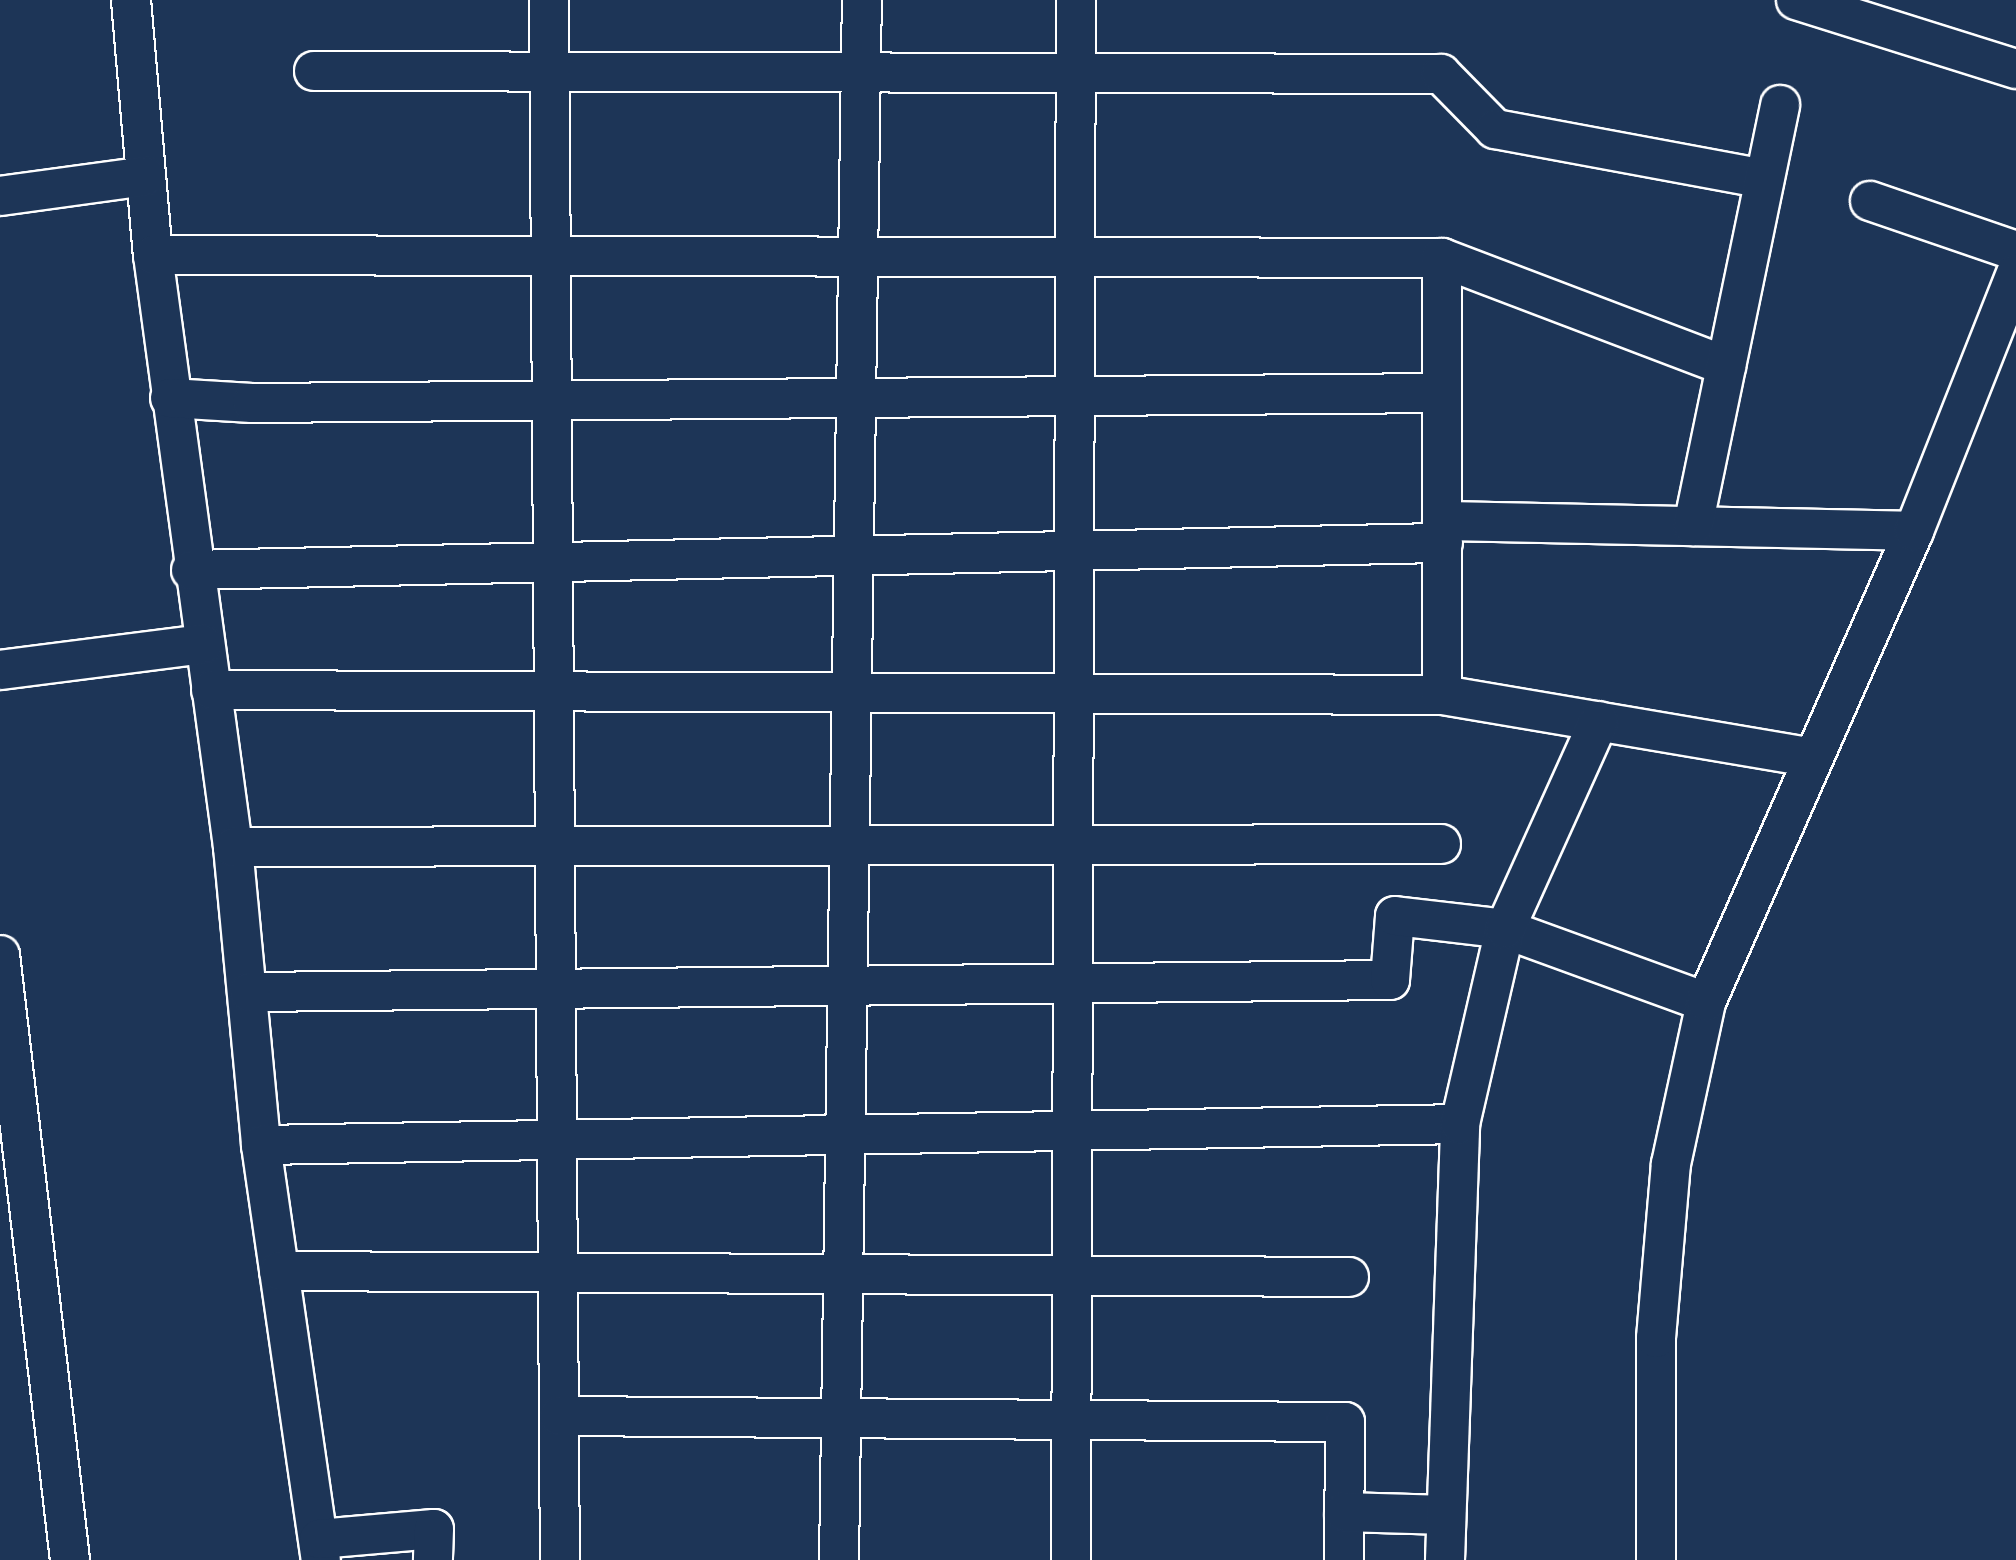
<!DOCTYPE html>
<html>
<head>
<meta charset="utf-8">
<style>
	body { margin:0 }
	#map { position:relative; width:2016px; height:1560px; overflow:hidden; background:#1d3557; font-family:"Patrick Hand",sans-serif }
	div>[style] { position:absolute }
	.roads { filter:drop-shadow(2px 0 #fff) drop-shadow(-2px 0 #fff) drop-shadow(0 2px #fff) drop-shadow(0 -2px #fff) }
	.street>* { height:38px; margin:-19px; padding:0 19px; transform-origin:19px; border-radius:19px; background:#1d3557 }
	span { translate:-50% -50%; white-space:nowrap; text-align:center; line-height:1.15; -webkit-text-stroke:8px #1d3557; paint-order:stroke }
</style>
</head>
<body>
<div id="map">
	<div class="roads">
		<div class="street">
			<div style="left:131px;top:0;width:256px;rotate:85.1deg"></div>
			<div style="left:153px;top:255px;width:597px;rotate:82.3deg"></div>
			<div style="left:233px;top:847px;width:299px;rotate:84.6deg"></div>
			<div style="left:261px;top:1145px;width:419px;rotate:81.8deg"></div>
			<div style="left:549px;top:0;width:1560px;rotate:89.6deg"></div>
			<div style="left:1796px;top:0;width:231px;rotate:17.4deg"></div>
			<div style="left:314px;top:71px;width:1127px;rotate:0.15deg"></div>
			<div style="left:1441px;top:74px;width:77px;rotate:45.5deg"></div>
			<div style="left:1495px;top:129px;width:274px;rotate:10.5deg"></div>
			<div style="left:0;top:196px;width:147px;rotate:-7.8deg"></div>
			<div style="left:1870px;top:201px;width:154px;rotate:18.9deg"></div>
			<div style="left:153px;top:255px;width:1289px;rotate:0.13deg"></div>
			<div style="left:1442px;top:258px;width:304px;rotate:20.8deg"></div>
			<div style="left:170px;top:398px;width:82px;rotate:3.5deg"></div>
			<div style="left:252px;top:403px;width:1190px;rotate:-0.48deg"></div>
			<div style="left:1442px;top:521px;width:472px;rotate:1.2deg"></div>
			<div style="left:1693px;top:526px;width:430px;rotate:-78.3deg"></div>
			<div style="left:191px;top:570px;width:1252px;rotate:-1.24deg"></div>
			<div style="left:0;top:670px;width:205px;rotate:-7.3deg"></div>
			<div style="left:211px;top:690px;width:1231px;rotate:0.23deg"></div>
			<div style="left:1442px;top:695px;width:376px;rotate:9.6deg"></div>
			<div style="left:1442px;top:695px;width:437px;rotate:-90deg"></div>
			<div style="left:233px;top:847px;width:1208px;rotate:-0.14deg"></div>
			<div style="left:0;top:955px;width:609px;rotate:83.4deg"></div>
			<div style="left:249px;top:992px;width:1141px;rotate:-0.6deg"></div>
			<div style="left:1390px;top:980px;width:64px;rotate:-85.5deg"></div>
			<div style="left:1395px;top:916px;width:111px;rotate:6.7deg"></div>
			<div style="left:1505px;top:929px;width:214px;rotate:20deg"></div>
			<div style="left:261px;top:1145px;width:1199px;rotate:-1deg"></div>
			<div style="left:279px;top:1271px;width:1070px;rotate:0.32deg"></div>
			<div style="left:559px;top:1416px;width:786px;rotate:0.44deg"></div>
			<div style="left:1345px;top:1422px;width:138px;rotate:90.4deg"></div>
			<div style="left:1344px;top:1512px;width:102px;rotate:1.7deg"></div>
			<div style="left:319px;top:1539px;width:115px;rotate:-5deg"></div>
			<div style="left:434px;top:1529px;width:31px;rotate:92deg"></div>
			<div style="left:839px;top:1560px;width:1560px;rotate:-89.16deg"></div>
			<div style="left:1071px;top:1560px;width:1560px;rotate:-89.82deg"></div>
			<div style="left:1445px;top:1560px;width:436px;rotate:-88deg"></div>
			<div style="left:1460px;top:1124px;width:200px;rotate:-77deg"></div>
			<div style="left:1505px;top:929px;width:228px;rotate:-65.7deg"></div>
			<div style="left:1656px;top:1560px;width:222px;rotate:-90deg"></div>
			<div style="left:1656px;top:1338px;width:175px;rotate:-85.1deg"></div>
			<div style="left:1671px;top:1164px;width:166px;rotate:-77.8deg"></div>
			<div style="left:1706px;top:1002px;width:515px;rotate:-66.17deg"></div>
			<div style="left:1914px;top:531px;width:277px;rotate:-68.4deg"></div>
		</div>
	</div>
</div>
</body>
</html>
